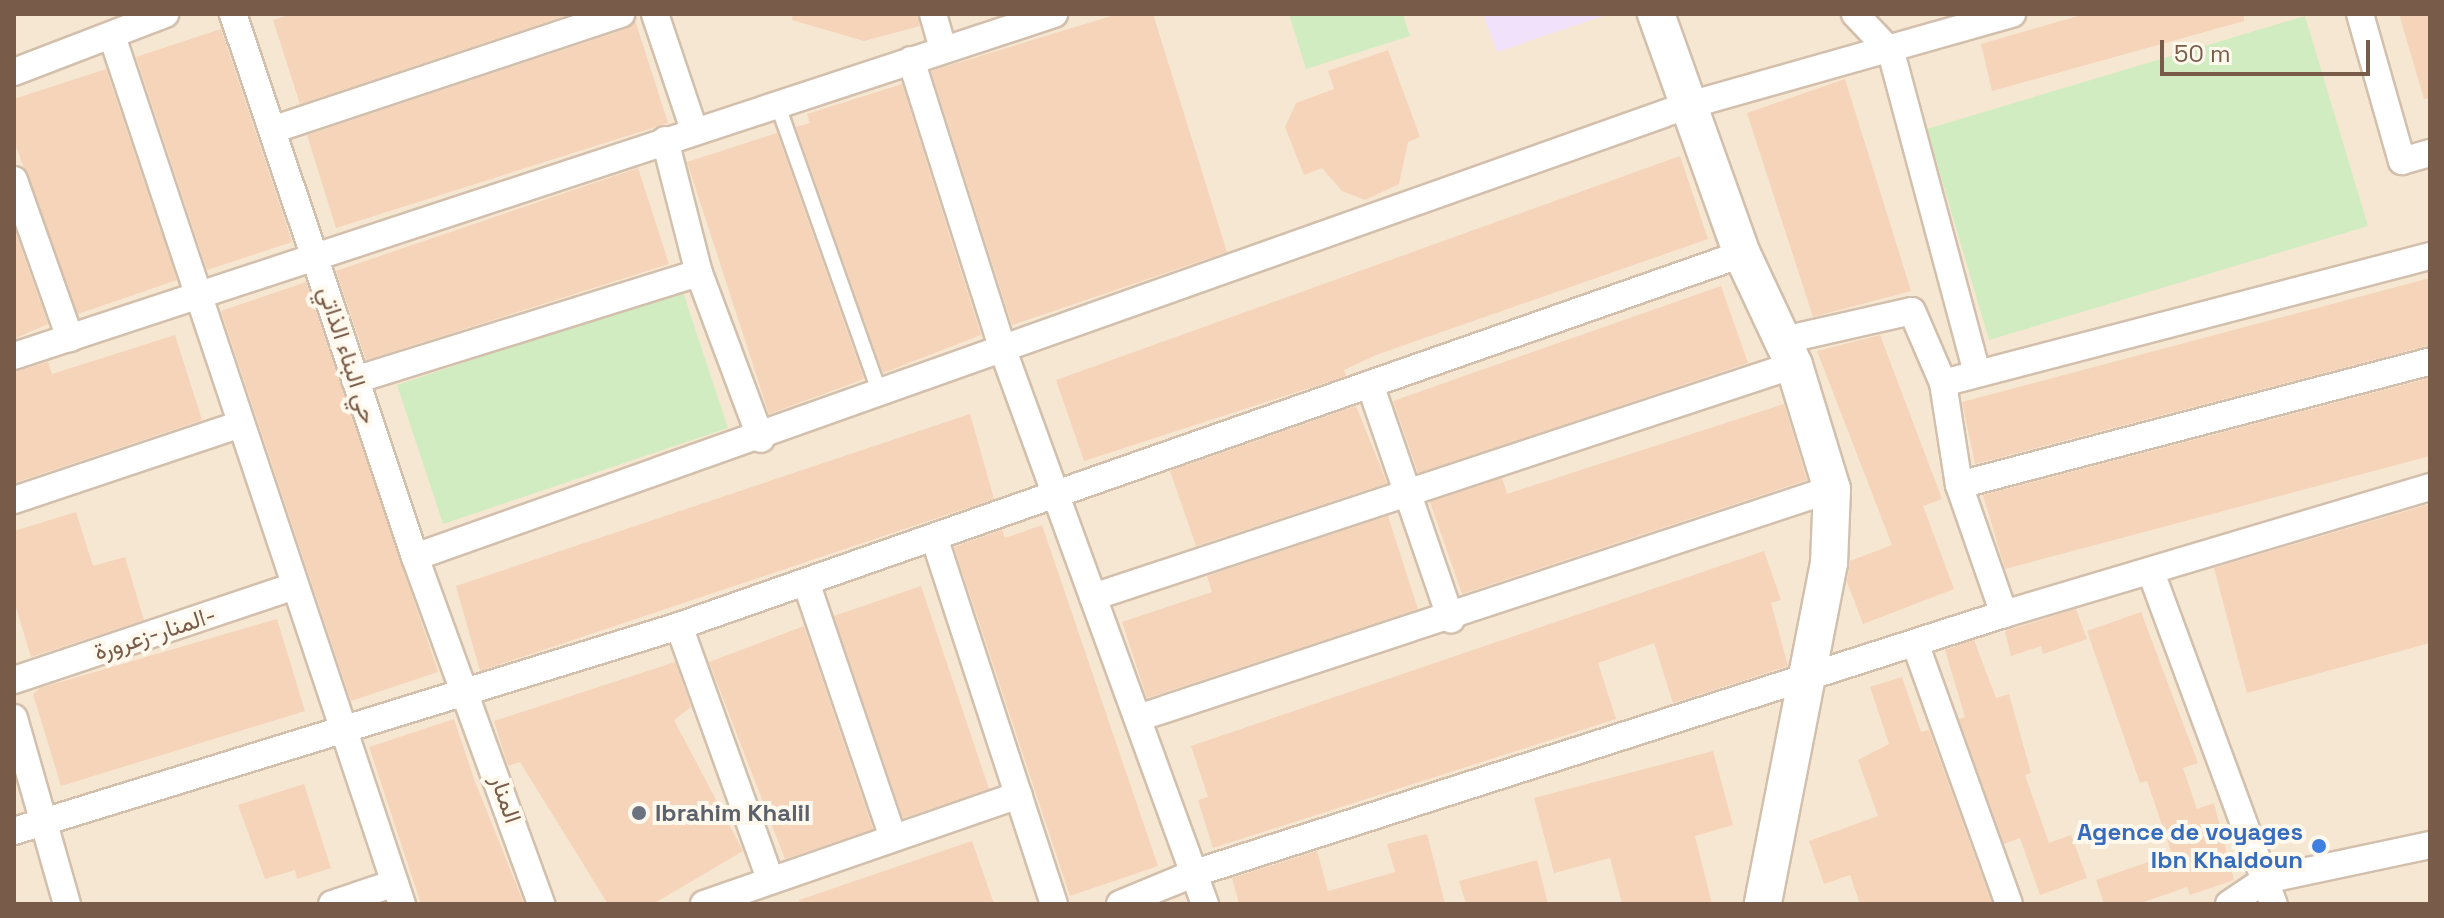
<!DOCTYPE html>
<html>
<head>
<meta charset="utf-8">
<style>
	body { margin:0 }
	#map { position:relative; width:2444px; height:918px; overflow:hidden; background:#fef5e4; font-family:"Space Grotesk",Vazirmatn,sans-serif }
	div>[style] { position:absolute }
	.residential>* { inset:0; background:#f6e7d2 }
	.education>* { inset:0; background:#f2e1fa }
	.green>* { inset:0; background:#d1ecc1 }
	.building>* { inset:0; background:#f5d4ba }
	.roads { filter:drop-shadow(2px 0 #d2bfac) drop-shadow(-2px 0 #d2bfac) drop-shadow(0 2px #d2bfac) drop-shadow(0 -2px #d2bfac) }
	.lane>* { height:14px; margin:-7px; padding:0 7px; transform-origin:7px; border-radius:7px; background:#fff }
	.street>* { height:26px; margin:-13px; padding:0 13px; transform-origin:13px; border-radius:13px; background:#fff }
	.secondary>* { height:36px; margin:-18px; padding:0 18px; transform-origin:18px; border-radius:18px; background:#fff }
	.dots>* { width:22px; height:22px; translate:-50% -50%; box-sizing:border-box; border:4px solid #fff8ec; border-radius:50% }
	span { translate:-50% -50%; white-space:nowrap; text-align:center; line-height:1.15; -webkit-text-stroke:8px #fff8ec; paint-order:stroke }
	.street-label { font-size:24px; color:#785b48 }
	.worship-label { font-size:24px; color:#5b616d; font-weight:700 }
	.left { translate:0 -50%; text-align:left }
	.shop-label { font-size:24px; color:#366cbe; font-weight:700 }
	.right { translate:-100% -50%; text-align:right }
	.frame { position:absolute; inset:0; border:16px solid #785b48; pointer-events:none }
	.scale { position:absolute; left:2160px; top:40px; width:210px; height:36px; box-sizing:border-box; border:4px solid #785b48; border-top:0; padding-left:10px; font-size:24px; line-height:28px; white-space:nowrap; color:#785b48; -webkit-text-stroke:6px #fff8ec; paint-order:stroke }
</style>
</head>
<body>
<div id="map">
	<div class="residential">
		<div style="clip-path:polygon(14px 14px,2430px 14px,2430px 904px,14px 904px)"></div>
	</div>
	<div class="education">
		<div style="clip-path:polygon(1483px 14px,1609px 14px,1497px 52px)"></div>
	</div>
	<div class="green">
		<div style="clip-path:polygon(1289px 14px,1403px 14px,1410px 36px,1306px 69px)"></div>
		<div style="clip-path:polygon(2305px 16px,2368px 226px,1989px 340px,1927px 129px)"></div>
		<div style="clip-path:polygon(682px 289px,728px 428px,443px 524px,397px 385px)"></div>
	</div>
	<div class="building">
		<div style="clip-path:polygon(292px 14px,570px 14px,300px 104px,273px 20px)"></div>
		<div style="clip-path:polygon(793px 14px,917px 14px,920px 26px,864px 41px,792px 20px)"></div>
		<div style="clip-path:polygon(1118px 14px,1153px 14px,1227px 252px,1012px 325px,931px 71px)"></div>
		<div style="clip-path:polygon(2085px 14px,2244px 14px,2244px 21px,1992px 91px,1981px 44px)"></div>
		<div style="clip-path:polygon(2399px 14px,2430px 14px,2430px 98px,2424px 99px)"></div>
		<div style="clip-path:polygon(635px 20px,668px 123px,336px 228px,307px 135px,626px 29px)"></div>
		<div style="clip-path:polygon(221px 29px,292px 242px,207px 270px,136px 57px)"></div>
		<div style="clip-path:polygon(1388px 50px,1420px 137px,1408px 142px,1399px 184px,1365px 200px,1342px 191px,1322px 168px,1304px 175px,1285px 127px,1296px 103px,1334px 89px,1328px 71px)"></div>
		<div style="clip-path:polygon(106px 69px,177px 280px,78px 314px,14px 141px,14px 99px)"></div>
		<div style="clip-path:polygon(1845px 79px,1911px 291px,1813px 317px,1747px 113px)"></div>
		<div style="clip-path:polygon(902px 84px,981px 335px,883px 373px,796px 127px,810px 123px,807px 114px)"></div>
		<div style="clip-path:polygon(777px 133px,864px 379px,769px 414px,687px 162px)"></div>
		<div style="clip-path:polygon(1680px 156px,1708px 239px,1376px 355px,1344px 370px,1346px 376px,1084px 461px,1056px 380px)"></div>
		<div style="clip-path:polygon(638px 168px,669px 264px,366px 360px,336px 271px)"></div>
		<div style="clip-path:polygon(14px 228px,48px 324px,14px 339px)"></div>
		<div style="clip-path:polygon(2430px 278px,2430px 345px,1975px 464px,1962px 402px)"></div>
		<div style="clip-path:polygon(306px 282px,438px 672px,351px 701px,221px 311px)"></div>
		<div style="clip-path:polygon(1721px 286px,1748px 363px,1418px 473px,1393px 401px)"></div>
		<div style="clip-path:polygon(175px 335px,202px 420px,14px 483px,14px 372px,48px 362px,52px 374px)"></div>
		<div style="clip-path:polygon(1880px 335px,1942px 499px,1923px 506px,1954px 589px,1863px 624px,1847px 582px,1850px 561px,1892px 545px,1817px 351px)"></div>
		<div style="clip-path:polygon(2430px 378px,2430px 456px,2005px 569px,1983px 495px)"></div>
		<div style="clip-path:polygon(1784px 404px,1807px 480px,1462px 594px,1430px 502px,1502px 478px,1507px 494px)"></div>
		<div style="clip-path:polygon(1356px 406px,1387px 483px,1196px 546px,1170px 471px)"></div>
		<div style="clip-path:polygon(970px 414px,994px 499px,480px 671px,456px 586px)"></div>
		<div style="clip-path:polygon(2430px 504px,2430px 643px,2247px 693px,2214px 568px)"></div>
		<div style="clip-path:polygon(76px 512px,93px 566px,125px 557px,144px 620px,31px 657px,14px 601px,14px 531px)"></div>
		<div style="clip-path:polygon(1388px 516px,1418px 609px,1147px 698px,1122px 622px,1212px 592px,1207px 576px)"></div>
		<div style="clip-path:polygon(1042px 525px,1158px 866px,1070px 896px,954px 547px,1002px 530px,1005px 538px)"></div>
		<div style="clip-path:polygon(1764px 551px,1781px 600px,1771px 603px,1788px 666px,1673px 703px,1654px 643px,1598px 663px,1616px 719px,1213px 848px,1198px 800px,1208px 797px,1191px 746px)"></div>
		<div style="clip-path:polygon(921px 586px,989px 789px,903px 818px,834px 616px)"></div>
		<div style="clip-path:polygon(2076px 609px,2087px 639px,2043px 654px,2041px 646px,2011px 656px,2005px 631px)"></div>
		<div style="clip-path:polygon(2141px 612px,2198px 763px,2183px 768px,2197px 809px,2214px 803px,2234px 880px,2190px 895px,2187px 887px,2138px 904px,2104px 904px,2096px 880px,2172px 854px,2147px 781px,2140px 783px,2087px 631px)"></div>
		<div style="clip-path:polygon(277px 619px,305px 711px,61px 786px,33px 694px,40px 688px)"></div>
		<div style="clip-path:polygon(804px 626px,873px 829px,785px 859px,709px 662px)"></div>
		<div style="clip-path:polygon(1974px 640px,1996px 698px,2009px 694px,2031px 773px,2025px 775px,2049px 843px,2071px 835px,2087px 878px,2040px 895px,2020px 838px,2004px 844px,1959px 719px,1965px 717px,1945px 650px)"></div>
		<div style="clip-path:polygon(675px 662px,691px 707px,674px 720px,743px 851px,653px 904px,608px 904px,520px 762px,508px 766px,494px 721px)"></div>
		<div style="clip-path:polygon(1902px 677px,1921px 732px,1929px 730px,1992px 904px,1860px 904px,1850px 875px,1824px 884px,1809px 841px,1878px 816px,1858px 760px,1889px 744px,1870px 687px)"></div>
		<div style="clip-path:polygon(454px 719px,474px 779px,524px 904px,421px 904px,369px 747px)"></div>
		<div style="clip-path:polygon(1713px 751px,1733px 825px,1695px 836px,1712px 904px,1622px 904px,1610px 858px,1554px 873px,1534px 798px)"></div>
		<div style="clip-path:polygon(304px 784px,331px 868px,297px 879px,295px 870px,265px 879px,238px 805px)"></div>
		<div style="clip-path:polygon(1427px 834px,1445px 904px,1239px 904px,1232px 878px,1317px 851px,1328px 891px,1395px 872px,1387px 844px)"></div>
		<div style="clip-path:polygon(972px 841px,994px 904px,800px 904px,799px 900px)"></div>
		<div style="clip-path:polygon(1537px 860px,1548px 904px,1466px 904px,1459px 881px)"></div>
	</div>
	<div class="roads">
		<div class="lane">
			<div style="left:777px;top:103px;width:311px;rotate:70.5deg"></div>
		</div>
		<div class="street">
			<div style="left:233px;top:14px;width:573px;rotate:71.47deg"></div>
			<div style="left:415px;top:557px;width:369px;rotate:70deg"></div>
			<div style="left:655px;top:14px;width:122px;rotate:71.4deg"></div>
			<div style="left:933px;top:14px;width:36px;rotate:74deg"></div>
			<div style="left:1855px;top:14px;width:52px;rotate:46.5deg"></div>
			<div style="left:1891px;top:52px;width:332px;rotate:75deg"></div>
			<div style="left:2360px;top:14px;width:153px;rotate:74.1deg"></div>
			<div style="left:2402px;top:161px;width:29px;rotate:-16deg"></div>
			<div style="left:113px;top:39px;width:912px;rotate:71.53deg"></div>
			<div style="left:911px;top:60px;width:307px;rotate:72.4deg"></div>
			<div style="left:1004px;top:353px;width:587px;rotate:69.96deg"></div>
			<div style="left:14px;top:72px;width:162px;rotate:-21deg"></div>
			<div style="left:275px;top:129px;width:365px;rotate:-18.4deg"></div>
			<div style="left:665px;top:140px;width:137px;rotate:75.7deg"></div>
			<div style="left:699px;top:273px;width:177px;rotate:69.5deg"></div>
			<div style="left:14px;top:180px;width:168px;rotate:70.5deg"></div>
			<div style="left:1784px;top:340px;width:131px;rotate:-12.8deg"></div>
			<div style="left:1912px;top:311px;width:78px;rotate:66.7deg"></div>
			<div style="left:1943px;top:383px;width:503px;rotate:-14.62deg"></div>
			<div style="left:14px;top:356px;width:1095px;rotate:-18.2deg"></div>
			<div style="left:355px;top:380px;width:360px;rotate:-17.3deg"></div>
			<div style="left:1943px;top:383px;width:103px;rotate:81.1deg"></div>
			<div style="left:1959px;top:485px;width:137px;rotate:70.8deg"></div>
			<div style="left:1370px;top:384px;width:249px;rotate:71deg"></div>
			<div style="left:1959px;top:485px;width:487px;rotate:-14.7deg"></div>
			<div style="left:14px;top:500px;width:239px;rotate:-18.5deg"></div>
			<div style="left:934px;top:537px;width:386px;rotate:71.9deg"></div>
			<div style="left:415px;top:557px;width:1349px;rotate:-19.54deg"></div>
			<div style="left:1686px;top:106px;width:339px;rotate:-15.8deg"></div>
			<div style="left:2152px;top:575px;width:351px;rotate:69.7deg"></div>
			<div style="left:806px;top:582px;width:269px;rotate:71.2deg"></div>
			<div style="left:1093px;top:597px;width:738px;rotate:-18.31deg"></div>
			<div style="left:679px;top:626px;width:269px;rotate:70.2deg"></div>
			<div style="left:1915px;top:643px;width:277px;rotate:70.2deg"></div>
			<div style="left:14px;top:680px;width:296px;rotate:-18.5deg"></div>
			<div style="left:14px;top:718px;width:193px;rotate:74.1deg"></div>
			<div style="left:1138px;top:718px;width:731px;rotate:-18.26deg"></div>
			<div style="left:14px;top:831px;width:696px;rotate:-17.13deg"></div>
			<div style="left:679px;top:626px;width:1126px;rotate:-19.29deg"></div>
			<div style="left:332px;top:904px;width:66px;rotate:-18.4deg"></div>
			<div style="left:704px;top:904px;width:333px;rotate:-19.1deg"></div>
			<div style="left:1120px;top:904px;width:81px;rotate:-22.5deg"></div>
			<div style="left:1195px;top:873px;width:849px;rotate:-17.75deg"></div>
			<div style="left:2004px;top:614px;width:445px;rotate:-16.6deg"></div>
			<div style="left:2229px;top:904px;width:43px;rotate:-33.7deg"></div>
			<div style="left:2265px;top:880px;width:169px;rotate:-12deg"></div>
		</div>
		<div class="secondary">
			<div style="left:1656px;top:14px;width:255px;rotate:70.3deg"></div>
			<div style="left:1742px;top:254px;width:123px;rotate:64.9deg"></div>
			<div style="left:1794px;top:365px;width:130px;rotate:73deg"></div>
			<div style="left:1832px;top:489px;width:74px;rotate:92.3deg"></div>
			<div style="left:1829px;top:563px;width:347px;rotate:101deg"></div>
		</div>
	</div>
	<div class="dots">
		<div style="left:639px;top:813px;background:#6b7280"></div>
		<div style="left:2319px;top:846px;background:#3f7fe0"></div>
	</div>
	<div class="street-label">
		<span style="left:348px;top:355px;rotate:72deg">حي البناء الذاتي</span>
		<span style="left:155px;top:633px;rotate:-18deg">المنار-زعرورة-</span>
		<span style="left:506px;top:799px;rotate:71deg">المنار</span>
	</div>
	<div class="worship-label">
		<span class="left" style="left:655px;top:813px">Ibrahim Khalil</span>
	</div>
	<div class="shop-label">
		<span class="right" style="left:2303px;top:846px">Agence de voyages<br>Ibn Khaldoun</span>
	</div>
	<div class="frame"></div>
	<div class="scale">50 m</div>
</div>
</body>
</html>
